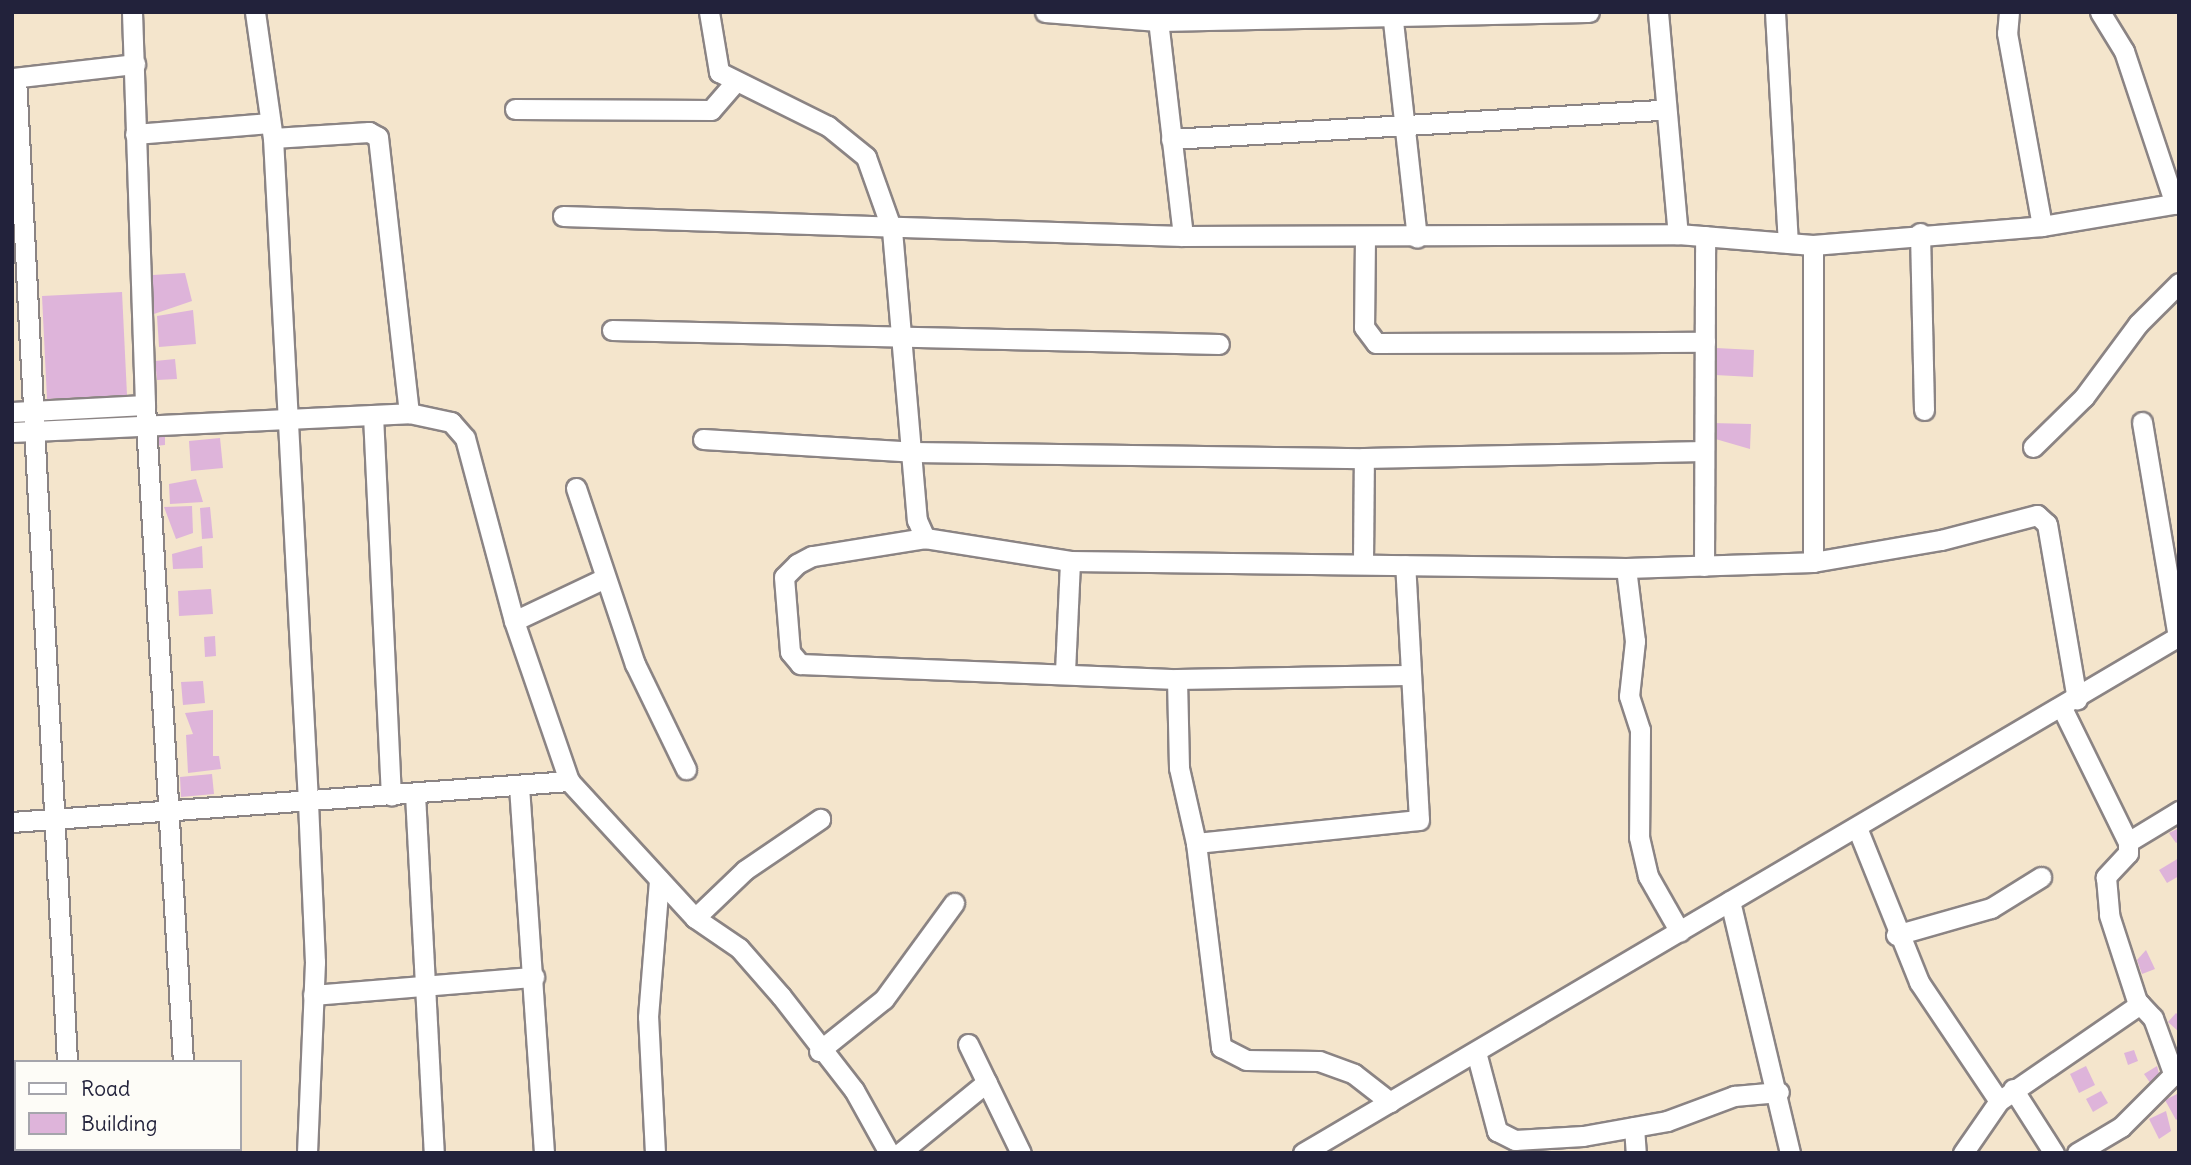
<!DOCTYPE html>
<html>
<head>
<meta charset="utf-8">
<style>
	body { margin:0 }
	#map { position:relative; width:2191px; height:1165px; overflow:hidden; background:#f4e5cc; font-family:Delius,sans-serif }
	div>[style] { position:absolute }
	.building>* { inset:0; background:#deb4da }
	.roads { filter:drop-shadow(2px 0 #8b8484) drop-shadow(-2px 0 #8b8484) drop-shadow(0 2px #8b8484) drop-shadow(0 -2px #8b8484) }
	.street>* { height:19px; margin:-9.5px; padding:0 9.5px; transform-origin:9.5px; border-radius:9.5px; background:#fff }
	span { translate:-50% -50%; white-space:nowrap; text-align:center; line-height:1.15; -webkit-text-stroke:7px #fdfcf7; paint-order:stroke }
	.frame { position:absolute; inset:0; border:14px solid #22223b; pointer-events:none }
	.legend { position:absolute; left:14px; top:1060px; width:228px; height:91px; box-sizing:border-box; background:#fdfcf7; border:2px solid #a5a5ac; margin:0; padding:9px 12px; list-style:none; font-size:21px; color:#22223b }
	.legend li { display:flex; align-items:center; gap:14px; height:35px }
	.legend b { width:35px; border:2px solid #a5a5ac }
</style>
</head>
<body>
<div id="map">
	<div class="building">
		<div style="clip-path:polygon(185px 273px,192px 301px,151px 315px,153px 275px)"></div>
		<div style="clip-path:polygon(122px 292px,127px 395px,47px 399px,42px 296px)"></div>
		<div style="clip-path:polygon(193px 310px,196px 344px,159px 347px,157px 316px)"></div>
		<div style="clip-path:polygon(1716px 348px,1754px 350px,1753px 377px,1715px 375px)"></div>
		<div style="clip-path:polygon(175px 359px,177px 379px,157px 380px,155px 361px)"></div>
		<div style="clip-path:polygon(1712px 423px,1751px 424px,1750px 449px,1712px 438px)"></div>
		<div style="clip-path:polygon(155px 435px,165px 435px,165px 445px,155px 446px)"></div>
		<div style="clip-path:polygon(220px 438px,223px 468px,191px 471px,189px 441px)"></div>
		<div style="clip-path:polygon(196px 479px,203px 502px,170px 504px,169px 484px)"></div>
		<div style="clip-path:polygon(192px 506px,193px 533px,176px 539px,164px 507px)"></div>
		<div style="clip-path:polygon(210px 507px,213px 538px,202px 539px,200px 508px)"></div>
		<div style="clip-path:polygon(202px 546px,203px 568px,173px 569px,172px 554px)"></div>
		<div style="clip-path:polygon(211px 589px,213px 614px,179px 616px,178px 591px)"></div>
		<div style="clip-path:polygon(215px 636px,216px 656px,205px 657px,204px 637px)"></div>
		<div style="clip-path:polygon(203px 681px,205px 703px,183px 705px,181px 682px)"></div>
		<div style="clip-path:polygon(213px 710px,213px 756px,219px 756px,221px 769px,188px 773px,186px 735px,193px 734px,185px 713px)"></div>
		<div style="clip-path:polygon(212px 774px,214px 794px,181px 797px,180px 777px)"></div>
		<div style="clip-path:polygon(2179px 828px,2179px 841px,2176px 843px,2169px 833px)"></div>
		<div style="clip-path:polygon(2179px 858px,2179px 876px,2167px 883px,2159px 870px)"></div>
		<div style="clip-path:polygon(2146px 950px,2155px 969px,2142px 974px,2137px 960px)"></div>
		<div style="clip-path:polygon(2176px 1013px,2179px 1016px,2179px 1032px,2168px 1022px)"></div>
		<div style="clip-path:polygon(2134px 1050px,2138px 1061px,2128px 1065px,2124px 1053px)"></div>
		<div style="clip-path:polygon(2086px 1066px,2095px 1085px,2079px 1093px,2070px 1074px)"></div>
		<div style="clip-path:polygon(2157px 1066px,2161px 1081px,2153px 1087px,2144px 1074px)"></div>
		<div style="clip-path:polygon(2179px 1078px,2179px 1117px,2176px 1120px,2165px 1100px,2179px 1093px,2174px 1083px)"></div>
		<div style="clip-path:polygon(2101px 1091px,2108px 1103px,2093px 1112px,2086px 1099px)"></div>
		<div style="clip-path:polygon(2166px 1111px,2171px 1131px,2159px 1139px,2149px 1119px)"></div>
	</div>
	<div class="roads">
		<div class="street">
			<div style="left:132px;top:12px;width:393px;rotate:88.1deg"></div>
			<div style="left:145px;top:405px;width:658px;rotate:86.69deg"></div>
			<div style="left:255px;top:12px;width:127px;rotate:81.9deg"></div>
			<div style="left:273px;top:138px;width:665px;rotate:86.98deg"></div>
			<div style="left:308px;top:802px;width:160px;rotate:87.5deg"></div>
			<div style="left:315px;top:962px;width:191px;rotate:92.4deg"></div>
			<div style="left:709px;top:12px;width:61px;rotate:80.5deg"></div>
			<div style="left:719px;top:72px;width:122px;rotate:26.4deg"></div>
			<div style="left:828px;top:126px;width:49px;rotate:39.2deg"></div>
			<div style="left:866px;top:157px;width:77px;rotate:70.4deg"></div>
			<div style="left:892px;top:230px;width:291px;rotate:85.1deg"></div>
			<div style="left:917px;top:520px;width:20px;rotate:66deg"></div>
			<div style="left:925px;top:538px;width:147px;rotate:9deg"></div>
			<div style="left:1070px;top:561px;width:556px;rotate:0.72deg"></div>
			<div style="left:1626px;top:568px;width:187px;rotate:-1.8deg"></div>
			<div style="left:1813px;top:562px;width:130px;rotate:-9.8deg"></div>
			<div style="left:1941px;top:540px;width:99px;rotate:-14.6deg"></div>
			<div style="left:2037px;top:515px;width:13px;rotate:42deg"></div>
			<div style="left:2047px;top:524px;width:178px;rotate:80.3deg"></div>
			<div style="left:1045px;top:12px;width:113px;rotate:4.6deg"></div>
			<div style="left:1392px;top:12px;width:227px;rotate:83.7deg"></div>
			<div style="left:1658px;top:12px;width:223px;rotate:84.9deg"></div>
			<div style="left:1775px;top:12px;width:231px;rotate:86.8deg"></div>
			<div style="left:2009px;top:12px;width:21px;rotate:95deg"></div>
			<div style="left:2007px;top:33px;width:196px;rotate:79.7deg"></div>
			<div style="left:2100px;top:12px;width:46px;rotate:58.4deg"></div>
			<div style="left:2124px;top:51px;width:161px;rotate:71.6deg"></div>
			<div style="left:12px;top:78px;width:124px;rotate:-6.5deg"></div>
			<div style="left:16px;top:78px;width:985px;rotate:87.03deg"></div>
			<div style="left:515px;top:109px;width:196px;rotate:0.3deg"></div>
			<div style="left:711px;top:110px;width:35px;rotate:-49deg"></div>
			<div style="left:135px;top:134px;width:135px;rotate:-4.7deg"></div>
			<div style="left:273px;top:138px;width:96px;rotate:-3.6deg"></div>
			<div style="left:369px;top:132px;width:10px;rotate:29deg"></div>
			<div style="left:378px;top:137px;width:278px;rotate:83.6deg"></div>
			<div style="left:1171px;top:139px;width:494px;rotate:-3.4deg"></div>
			<div style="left:563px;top:216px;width:620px;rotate:1.85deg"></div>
			<div style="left:1183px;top:236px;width:495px;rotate:-0.2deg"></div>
			<div style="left:1678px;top:234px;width:135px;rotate:4.7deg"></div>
			<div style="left:1813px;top:245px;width:230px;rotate:-4.7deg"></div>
			<div style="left:2042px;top:226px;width:139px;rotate:-9.5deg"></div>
			<div style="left:1920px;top:233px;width:177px;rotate:88.7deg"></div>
			<div style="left:1183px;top:236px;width:216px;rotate:-96.6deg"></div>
			<div style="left:1158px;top:21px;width:431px;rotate:-1.2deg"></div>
			<div style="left:1365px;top:237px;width:90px;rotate:90.6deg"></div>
			<div style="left:1364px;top:327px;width:20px;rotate:53deg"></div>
			<div style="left:1376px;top:343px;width:329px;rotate:-0.2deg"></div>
			<div style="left:1813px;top:245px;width:317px;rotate:90deg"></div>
			<div style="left:612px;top:330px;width:607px;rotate:1.32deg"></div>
			<div style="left:12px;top:412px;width:133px;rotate:-3deg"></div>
			<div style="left:373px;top:415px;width:381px;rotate:87.3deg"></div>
			<div style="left:2142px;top:422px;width:218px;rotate:80.5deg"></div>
			<div style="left:12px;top:432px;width:397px;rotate:-2.7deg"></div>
			<div style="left:409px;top:413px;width:43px;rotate:12.1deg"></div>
			<div style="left:451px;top:422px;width:21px;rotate:49deg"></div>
			<div style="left:465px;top:438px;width:189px;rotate:75deg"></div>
			<div style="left:514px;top:621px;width:169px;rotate:71deg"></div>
			<div style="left:569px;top:781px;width:186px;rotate:47.4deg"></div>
			<div style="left:695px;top:918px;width:53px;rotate:34.3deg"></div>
			<div style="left:739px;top:948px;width:64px;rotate:48.8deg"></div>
			<div style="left:781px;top:996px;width:119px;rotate:52.2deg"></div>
			<div style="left:854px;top:1090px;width:72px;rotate:60.9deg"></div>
			<div style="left:703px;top:439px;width:210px;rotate:3.5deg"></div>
			<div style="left:913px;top:452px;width:451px;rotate:0.8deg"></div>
			<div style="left:1364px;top:458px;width:340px;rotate:-1.2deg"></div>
			<div style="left:2033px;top:447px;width:71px;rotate:-44.4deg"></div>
			<div style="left:2084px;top:397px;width:91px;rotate:-53.5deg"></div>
			<div style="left:2138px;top:324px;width:58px;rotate:-45deg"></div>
			<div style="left:576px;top:488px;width:186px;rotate:71.5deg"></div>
			<div style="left:635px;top:664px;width:117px;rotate:64.1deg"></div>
			<div style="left:925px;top:538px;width:114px;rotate:170.9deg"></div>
			<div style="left:812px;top:556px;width:17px;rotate:152deg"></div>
			<div style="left:797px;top:564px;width:18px;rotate:135deg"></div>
			<div style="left:784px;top:577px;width:75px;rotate:85.4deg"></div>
			<div style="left:790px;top:652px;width:16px;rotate:50deg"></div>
			<div style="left:800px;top:664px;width:377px;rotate:2.3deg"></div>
			<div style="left:1177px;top:679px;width:230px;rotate:-1deg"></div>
			<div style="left:1363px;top:563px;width:105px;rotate:-89.5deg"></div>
			<div style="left:1704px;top:566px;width:330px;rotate:-89.8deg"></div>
			<div style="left:1626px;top:568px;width:74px;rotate:83deg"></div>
			<div style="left:1635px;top:641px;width:55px;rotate:96.2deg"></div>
			<div style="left:1629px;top:696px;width:36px;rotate:72deg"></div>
			<div style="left:1640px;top:730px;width:107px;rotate:90.5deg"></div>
			<div style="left:1639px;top:837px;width:40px;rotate:77deg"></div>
			<div style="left:1648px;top:876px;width:64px;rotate:60.3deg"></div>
			<div style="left:514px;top:621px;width:98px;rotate:-25.3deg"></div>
			<div style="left:1065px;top:672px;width:111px;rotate:-87.4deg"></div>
			<div style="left:1177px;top:679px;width:89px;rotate:88.7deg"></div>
			<div style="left:1179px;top:768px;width:77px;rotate:77.2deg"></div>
			<div style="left:1196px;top:843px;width:206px;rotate:83deg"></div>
			<div style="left:1221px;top:1047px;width:28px;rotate:27deg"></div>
			<div style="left:1246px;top:1060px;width:73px;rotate:0.8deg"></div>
			<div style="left:1319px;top:1061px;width:37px;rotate:20deg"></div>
			<div style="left:1354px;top:1074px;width:46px;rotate:37.9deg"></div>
			<div style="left:2062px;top:708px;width:149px;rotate:63.8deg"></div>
			<div style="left:2128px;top:842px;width:11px;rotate:90deg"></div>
			<div style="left:2128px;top:853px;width:33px;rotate:133deg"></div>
			<div style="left:2106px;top:877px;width:38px;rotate:85deg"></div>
			<div style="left:2109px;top:915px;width:90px;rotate:72deg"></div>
			<div style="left:2137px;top:1001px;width:23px;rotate:47deg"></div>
			<div style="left:2153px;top:1018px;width:59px;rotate:70deg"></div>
			<div style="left:519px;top:786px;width:368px;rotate:86.1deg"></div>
			<div style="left:415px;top:794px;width:360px;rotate:87deg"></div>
			<div style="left:12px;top:822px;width:559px;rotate:-4.21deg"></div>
			<div style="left:1858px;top:830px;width:164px;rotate:68.1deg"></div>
			<div style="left:1919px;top:982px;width:143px;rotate:56.1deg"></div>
			<div style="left:2128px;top:842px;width:60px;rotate:-31.3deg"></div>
			<div style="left:1196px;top:843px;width:224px;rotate:-5.9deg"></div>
			<div style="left:1419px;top:820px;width:255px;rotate:-93.1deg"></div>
			<div style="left:1730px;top:901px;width:259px;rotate:76.6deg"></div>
			<div style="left:695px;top:918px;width:69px;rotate:-43.8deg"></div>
			<div style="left:745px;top:870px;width:91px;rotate:-34.2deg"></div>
			<div style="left:1896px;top:935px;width:99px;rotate:-15.9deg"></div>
			<div style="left:1991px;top:908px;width:59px;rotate:-31.8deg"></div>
			<div style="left:313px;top:995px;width:222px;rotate:-4.7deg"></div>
			<div style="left:968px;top:1044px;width:121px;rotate:64.1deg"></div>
			<div style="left:819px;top:1051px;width:83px;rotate:-38.7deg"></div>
			<div style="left:884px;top:999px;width:119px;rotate:-53.9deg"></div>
			<div style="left:1476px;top:1052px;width:82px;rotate:75.1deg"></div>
			<div style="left:1497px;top:1131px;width:20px;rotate:27deg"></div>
			<div style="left:1515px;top:1140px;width:68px;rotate:-3.4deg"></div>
			<div style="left:1583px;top:1136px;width:85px;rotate:-10.1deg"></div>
			<div style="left:1667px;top:1121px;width:72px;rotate:-20.5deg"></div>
			<div style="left:1734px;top:1096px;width:45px;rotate:-5.1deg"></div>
			<div style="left:2013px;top:1089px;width:76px;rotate:57.4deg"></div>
			<div style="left:1634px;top:1127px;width:26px;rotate:86deg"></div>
			<div style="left:12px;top:1129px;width:4px;rotate:14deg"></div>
			<div style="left:87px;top:1149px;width:13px;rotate:18deg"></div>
			<div style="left:192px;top:1149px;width:4px;rotate:76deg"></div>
			<div style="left:655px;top:1153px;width:136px;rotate:-92.9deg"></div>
			<div style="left:648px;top:1017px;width:138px;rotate:-85.4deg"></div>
			<div style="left:900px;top:1153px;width:112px;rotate:-39.2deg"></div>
			<div style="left:1303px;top:1153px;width:1017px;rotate:-30.55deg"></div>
			<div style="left:1963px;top:1153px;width:63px;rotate:-55.3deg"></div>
			<div style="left:1999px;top:1101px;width:171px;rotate:-34.5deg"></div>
			<div style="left:2077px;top:1153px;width:51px;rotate:-30.6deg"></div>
			<div style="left:2121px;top:1127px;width:82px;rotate:-45deg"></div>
		</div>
	</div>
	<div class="frame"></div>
	<ul class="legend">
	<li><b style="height:9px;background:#fff"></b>Road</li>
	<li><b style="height:19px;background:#deb4da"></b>Building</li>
	</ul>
</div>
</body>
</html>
